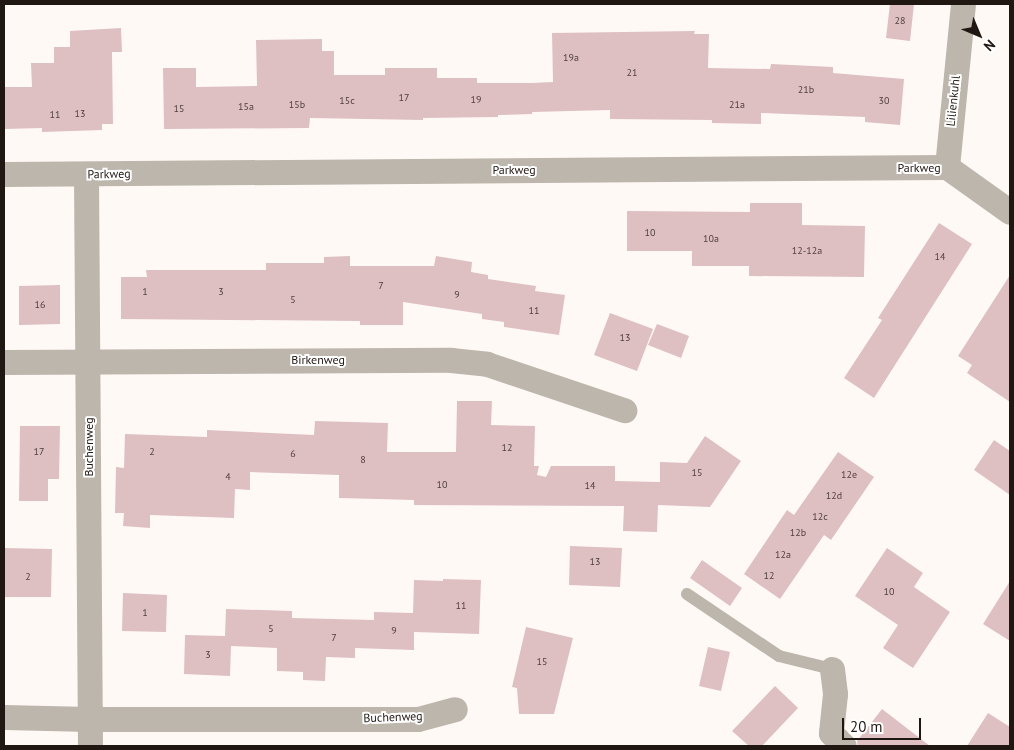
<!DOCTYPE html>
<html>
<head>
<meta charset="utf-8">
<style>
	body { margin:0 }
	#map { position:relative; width:1014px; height:750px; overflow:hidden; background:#fff9f6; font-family:"PT Sans",sans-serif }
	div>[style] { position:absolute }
	.building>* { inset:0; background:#debfc2 }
	.lane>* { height:12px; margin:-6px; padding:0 6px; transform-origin:6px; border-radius:6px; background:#bdb6ac }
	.street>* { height:25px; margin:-12.5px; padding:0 12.5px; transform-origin:12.5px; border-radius:12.5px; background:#bdb6ac }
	span { translate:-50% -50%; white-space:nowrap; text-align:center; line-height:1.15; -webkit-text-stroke:4px #fff; paint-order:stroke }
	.number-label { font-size:10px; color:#50403e }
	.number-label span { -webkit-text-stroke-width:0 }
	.street-label { font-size:12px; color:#201612 }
	.frame { position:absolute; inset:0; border:5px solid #201612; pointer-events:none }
	.north { position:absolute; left:954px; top:10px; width:50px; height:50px; -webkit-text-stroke:4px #fff; paint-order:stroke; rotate:135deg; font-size:14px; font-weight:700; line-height:20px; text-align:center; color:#201612 }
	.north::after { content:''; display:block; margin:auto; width:18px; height:22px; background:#201612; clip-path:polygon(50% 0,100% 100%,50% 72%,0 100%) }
	.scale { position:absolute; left:842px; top:718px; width:79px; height:22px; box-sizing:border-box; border:2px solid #201612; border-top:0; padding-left:6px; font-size:15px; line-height:18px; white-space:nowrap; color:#201612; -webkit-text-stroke:4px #fff; paint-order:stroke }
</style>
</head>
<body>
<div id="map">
	<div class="building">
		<div style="clip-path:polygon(890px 4px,914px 4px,910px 41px,886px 38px)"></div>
		<div style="clip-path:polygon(121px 28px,122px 52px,112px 52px,113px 124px,102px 124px,102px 130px,42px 132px,42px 128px,4px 129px,4px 87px,32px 87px,31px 63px,54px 63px,54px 47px,70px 47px,70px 31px)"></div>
		<div style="clip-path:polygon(695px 31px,694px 34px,709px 34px,708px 68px,770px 69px,771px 64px,833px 67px,833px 73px,904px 79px,900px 125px,865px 122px,865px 117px,761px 113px,761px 124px,712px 123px,712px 120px,610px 119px,610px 110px,532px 112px,532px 114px,498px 115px,498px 117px,423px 118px,423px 120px,310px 118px,309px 128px,164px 129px,163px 68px,196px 68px,196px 87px,257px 86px,256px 40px,322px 39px,322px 51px,334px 51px,334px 75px,385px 75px,385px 68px,437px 68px,437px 78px,477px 78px,477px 83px,531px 83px,553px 82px,552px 33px)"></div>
		<div style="clip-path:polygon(750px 203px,802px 203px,802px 225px,865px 226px,864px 277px,749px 276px,749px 266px,692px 266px,692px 251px,627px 251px,627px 211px,750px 212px)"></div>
		<div style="clip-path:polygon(939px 223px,972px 244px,874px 398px,844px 378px,882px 320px,878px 318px)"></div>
		<div style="clip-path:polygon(350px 256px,350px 266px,434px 266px,436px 256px,472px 262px,471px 272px,488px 275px,488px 279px,536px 286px,535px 291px,565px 295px,559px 335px,504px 327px,504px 322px,482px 319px,482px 314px,403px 302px,403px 325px,360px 325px,360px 321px,121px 319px,121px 277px,147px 277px,146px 270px,266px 270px,266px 263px,324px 263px,324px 257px)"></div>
		<div style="clip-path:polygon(1010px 275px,1010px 402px,967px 373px,972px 365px,958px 356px)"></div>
		<div style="clip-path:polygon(60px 285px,60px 324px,19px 325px,19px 286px)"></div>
		<div style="clip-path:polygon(610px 313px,653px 329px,637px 371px,594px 355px)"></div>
		<div style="clip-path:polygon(657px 324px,689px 336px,681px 358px,648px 345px)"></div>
		<div style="clip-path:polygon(457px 401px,492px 401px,491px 425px,535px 426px,534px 466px,539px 466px,537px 475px,546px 477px,551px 466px,615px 466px,615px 481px,660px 482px,660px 462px,687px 463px,705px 436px,741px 461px,710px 507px,658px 505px,657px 532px,623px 531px,624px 506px,414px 505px,414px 500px,339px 498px,339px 475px,250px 472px,250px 490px,235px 489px,234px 518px,150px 515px,150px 528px,123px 526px,124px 513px,115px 513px,116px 467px,124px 468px,125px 434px,207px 437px,207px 430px,314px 435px,315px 421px,388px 423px,387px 452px,456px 452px)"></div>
		<div style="clip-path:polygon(20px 426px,60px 426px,59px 479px,48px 479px,48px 501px,19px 501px)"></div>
		<div style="clip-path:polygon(994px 440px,1010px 451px,1010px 495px,974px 470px)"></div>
		<div style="clip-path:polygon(838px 452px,874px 477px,831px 540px,824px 535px,780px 599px,744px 574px,787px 510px,794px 515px)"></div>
		<div style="clip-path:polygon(570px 546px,622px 548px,620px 587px,569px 585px)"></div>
		<div style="clip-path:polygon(4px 548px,52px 549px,51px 597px,4px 597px)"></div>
		<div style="clip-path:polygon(887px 548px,923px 573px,914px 587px,950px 612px,913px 668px,883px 648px,898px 625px,855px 596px)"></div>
		<div style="clip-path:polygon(702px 560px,742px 588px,730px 606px,690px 578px)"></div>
		<div style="clip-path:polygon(443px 579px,481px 580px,479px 634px,414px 632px,414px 650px,355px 648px,355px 658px,326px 657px,325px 681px,303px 680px,303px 672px,277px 671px,277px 648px,231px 646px,230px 676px,184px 674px,185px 635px,225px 636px,226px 609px,292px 611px,292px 618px,374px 620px,374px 612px,413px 613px,414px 580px,443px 581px)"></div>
		<div style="clip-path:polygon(1010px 581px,1010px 641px,983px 624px)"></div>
		<div style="clip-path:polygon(123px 593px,167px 595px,166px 632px,122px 631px)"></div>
		<div style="clip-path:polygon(526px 627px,573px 638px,554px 714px,519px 714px,517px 688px,512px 687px)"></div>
		<div style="clip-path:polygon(708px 647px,730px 652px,721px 691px,699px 686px)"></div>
		<div style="clip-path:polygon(775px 686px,798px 708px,762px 746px,749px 746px,732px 731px)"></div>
		<div style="clip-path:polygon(882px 709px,930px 746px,858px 746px,857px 741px)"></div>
		<div style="clip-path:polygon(988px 713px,1010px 727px,1010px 746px,967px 746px)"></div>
	</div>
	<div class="lane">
		<div style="left:687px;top:594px;width:111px;rotate:34deg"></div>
		<div style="left:779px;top:656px;width:55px;rotate:13.8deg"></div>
	</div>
	<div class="street">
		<div style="left:947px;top:167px;width:164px;rotate:-84.4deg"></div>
		<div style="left:4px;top:174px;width:943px;rotate:-0.43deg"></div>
		<div style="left:947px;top:167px;width:77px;rotate:35.5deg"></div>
		<div style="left:86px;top:175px;width:571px;rotate:89.6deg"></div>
		<div style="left:4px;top:362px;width:447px;rotate:-0.3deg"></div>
		<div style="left:451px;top:360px;width:36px;rotate:6deg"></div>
		<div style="left:487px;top:364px;width:145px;rotate:18.6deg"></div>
		<div style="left:832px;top:669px;width:25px;rotate:83deg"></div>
		<div style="left:835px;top:694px;width:39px;rotate:96deg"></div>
		<div style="left:831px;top:733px;width:18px;rotate:45deg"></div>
		<div style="left:4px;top:717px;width:85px;rotate:1.3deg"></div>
		<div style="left:89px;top:719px;width:329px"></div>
		<div style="left:418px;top:719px;width:38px;rotate:-15deg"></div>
	</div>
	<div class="number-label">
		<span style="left:900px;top:21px">28</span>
		<span style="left:571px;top:58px">19a</span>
		<span style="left:632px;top:73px">21</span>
		<span style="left:806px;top:90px">21b</span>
		<span style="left:404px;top:98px">17</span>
		<span style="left:476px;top:100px">19</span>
		<span style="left:347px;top:101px">15c</span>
		<span style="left:884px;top:101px">30</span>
		<span style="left:297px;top:105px">15b</span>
		<span style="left:737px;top:105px">21a</span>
		<span style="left:246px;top:107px">15a</span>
		<span style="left:179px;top:109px">15</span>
		<span style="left:80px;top:114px">13</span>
		<span style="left:55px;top:115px">11</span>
		<span style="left:650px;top:233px">10</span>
		<span style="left:711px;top:239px">10a</span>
		<span style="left:807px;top:251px">12-12a</span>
		<span style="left:940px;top:257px">14</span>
		<span style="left:381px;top:286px">7</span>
		<span style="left:145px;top:292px">1</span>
		<span style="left:221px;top:292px">3</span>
		<span style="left:457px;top:295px">9</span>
		<span style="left:293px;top:300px">5</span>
		<span style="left:40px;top:305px">16</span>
		<span style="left:534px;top:311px">11</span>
		<span style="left:625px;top:338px">13</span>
		<span style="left:507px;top:448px">12</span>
		<span style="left:39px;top:452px">17</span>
		<span style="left:152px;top:452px">2</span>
		<span style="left:293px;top:454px">6</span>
		<span style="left:363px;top:460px">8</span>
		<span style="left:697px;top:473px">15</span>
		<span style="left:849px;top:475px">12e</span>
		<span style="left:228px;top:477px">4</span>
		<span style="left:442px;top:485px">10</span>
		<span style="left:590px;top:486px">14</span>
		<span style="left:834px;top:496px">12d</span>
		<span style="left:820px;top:517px">12c</span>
		<span style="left:798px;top:533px">12b</span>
		<span style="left:783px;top:555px">12a</span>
		<span style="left:595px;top:562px">13</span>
		<span style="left:769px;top:576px">12</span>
		<span style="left:28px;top:577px">2</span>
		<span style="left:889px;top:592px">10</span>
		<span style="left:461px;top:606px">11</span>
		<span style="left:145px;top:613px">1</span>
		<span style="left:271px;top:629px">5</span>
		<span style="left:394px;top:631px">9</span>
		<span style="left:334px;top:638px">7</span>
		<span style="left:208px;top:655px">3</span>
		<span style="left:542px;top:662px">15</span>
	</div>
	<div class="street-label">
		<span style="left:953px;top:101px;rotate:-84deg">Lilienkuhl</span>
		<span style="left:919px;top:168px">Parkweg</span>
		<span style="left:514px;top:170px">Parkweg</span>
		<span style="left:109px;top:174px;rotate:-1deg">Parkweg</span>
		<span style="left:318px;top:360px">Birkenweg</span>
		<span style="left:89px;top:447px;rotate:-90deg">Buchenweg</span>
		<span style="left:393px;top:717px;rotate:-2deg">Buchenweg</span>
	</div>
	<div class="frame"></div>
	<div class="north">N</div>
	<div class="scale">20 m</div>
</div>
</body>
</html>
